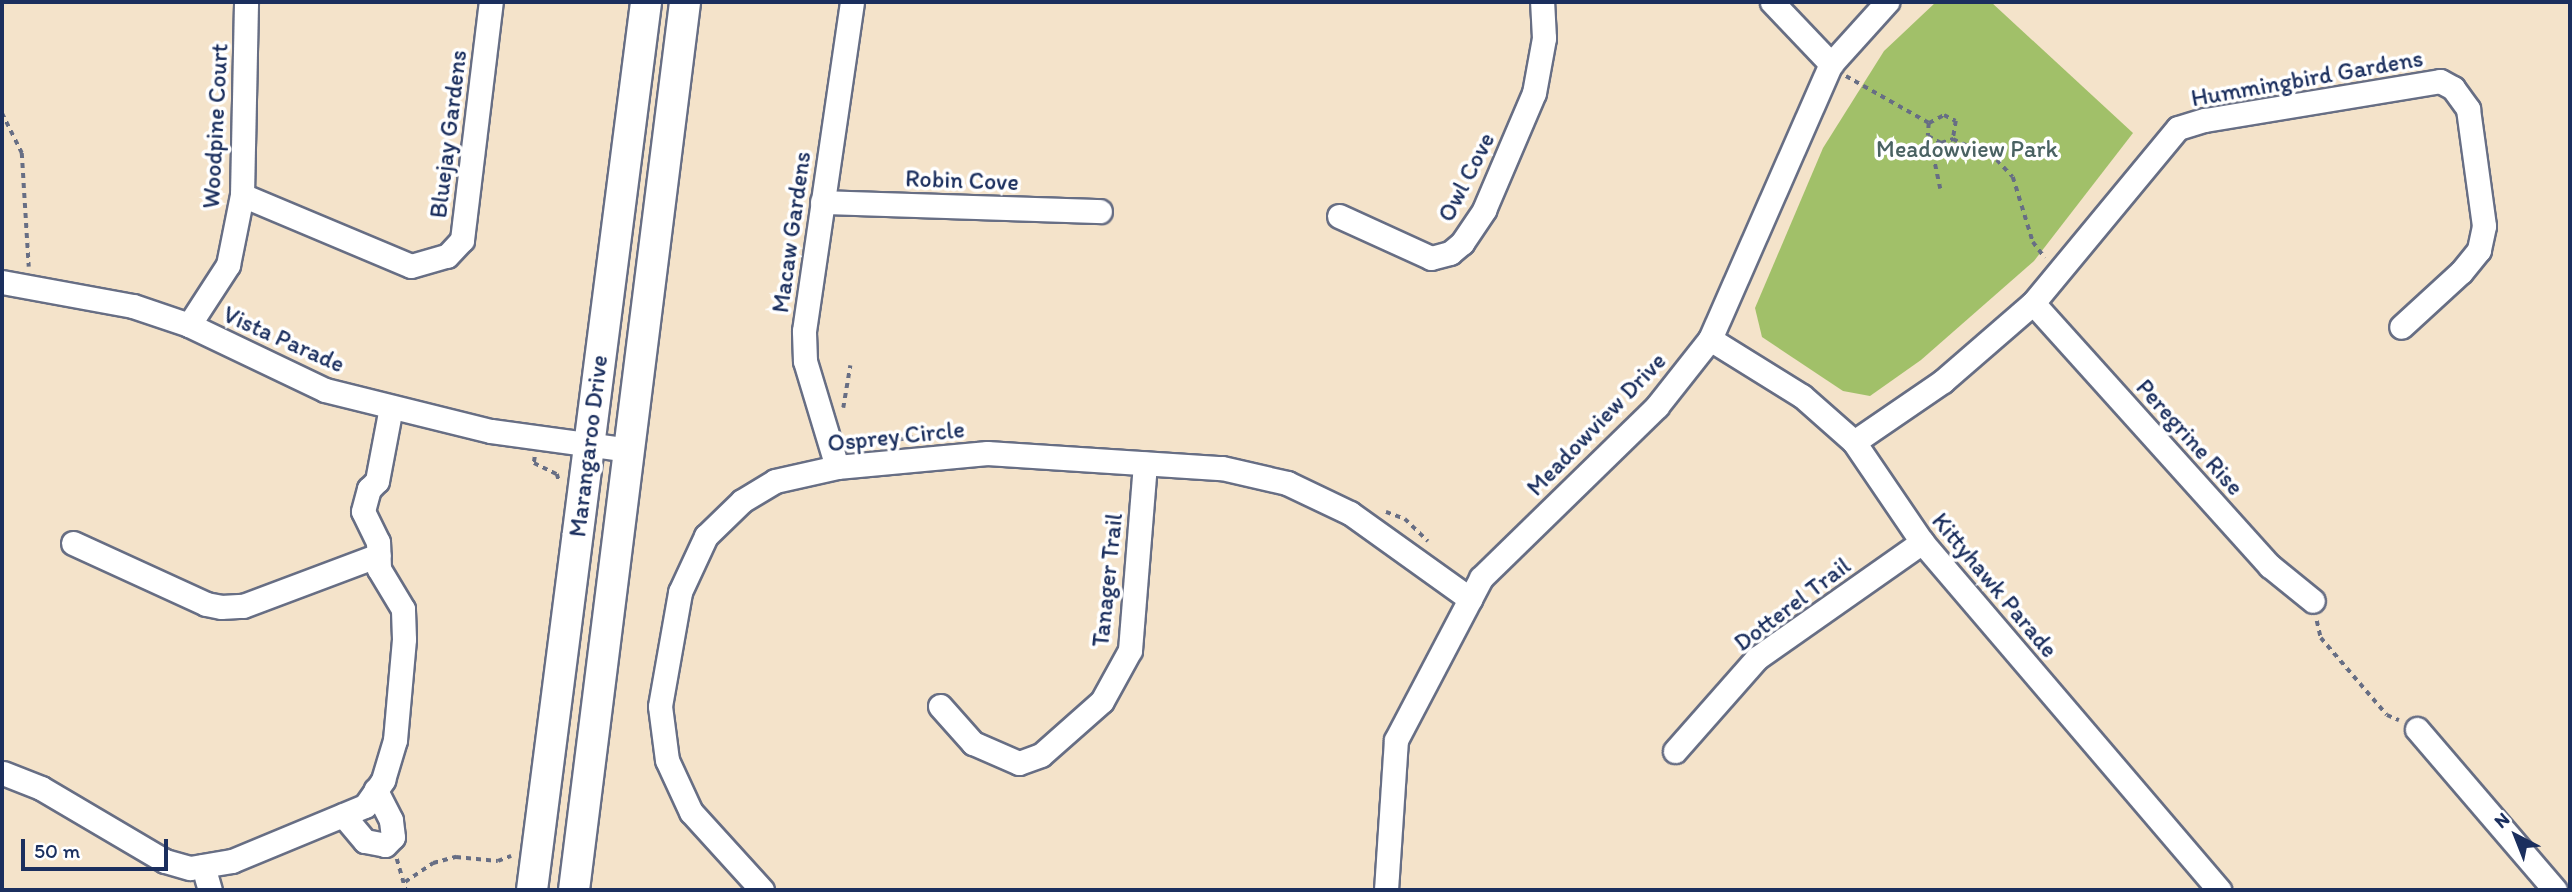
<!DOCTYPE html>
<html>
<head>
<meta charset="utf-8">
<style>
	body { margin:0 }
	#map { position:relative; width:2572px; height:892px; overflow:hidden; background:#f4e3ca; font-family:Itim,sans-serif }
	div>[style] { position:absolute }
	.green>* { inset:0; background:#a1c069 }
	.path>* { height:3.5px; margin-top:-1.75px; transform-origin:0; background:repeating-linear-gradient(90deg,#676e84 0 5px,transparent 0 10px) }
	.roads { filter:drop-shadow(2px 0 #676e84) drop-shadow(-2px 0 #676e84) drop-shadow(0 2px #676e84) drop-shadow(0 -2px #676e84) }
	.minor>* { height:23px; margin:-11.5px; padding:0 11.5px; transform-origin:11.5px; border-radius:11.5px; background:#fff }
	.major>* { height:30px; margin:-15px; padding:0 15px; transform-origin:15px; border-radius:15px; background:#fff }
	span { translate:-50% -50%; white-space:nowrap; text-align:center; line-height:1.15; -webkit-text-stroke:7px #fff; paint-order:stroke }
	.street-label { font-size:24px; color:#1b2f5e }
	.park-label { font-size:24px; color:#4a6262 }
	.frame { position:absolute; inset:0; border:4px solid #1b2f5e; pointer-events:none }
	.north { position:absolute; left:2481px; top:801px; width:70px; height:70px; -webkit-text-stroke:5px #fff; paint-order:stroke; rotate:318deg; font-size:19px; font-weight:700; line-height:28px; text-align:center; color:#1b2f5e }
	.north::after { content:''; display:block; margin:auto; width:24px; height:32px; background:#1b2f5e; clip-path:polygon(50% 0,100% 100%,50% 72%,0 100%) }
	.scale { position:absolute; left:21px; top:839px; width:147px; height:32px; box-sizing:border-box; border:4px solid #1b2f5e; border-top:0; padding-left:9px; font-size:21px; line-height:24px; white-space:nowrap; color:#1b2f5e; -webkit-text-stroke:5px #fff; paint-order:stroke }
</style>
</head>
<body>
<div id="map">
	<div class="green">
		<div style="clip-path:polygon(1936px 2px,1991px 2px,2133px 133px,2034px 261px,1921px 360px,1870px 396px,1843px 391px,1762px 337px,1755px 308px,1823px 148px,1884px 51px)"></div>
	</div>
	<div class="path">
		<div style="left:1846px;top:76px;width:95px;rotate:29.5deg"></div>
		<div style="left:1929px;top:123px;width:13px;rotate:94deg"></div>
		<div style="left:1928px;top:136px;width:15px;rotate:28deg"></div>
		<div style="left:1941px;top:143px;width:13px;rotate:-18deg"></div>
		<div style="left:1953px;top:139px;width:49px;rotate:25.5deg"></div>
		<div style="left:1997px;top:160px;width:23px;rotate:47deg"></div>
		<div style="left:2013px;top:177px;width:68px;rotate:72.9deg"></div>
		<div style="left:2033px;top:242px;width:20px;rotate:53deg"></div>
		<div style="left:2px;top:113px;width:45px;rotate:63.4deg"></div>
		<div style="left:22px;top:153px;width:114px;rotate:86.5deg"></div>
		<div style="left:1929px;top:123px;width:17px;rotate:-28deg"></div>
		<div style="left:1944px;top:115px;width:13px;rotate:27deg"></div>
		<div style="left:1956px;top:121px;width:18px;rotate:99deg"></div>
		<div style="left:1940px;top:189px;width:33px;rotate:-102deg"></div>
		<div style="left:1933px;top:157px;width:16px;rotate:-60deg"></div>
		<div style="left:843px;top:408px;width:43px;rotate:-80.5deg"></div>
		<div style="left:889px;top:441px;width:24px;rotate:-9deg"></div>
		<div style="left:535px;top:457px;width:6px;rotate:99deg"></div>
		<div style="left:534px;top:463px;width:25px;rotate:26deg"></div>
		<div style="left:557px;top:474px;width:7px;rotate:74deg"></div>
		<div style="left:1386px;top:512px;width:20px;rotate:20deg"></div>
		<div style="left:1405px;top:519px;width:32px;rotate:44deg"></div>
		<div style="left:2317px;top:621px;width:17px;rotate:77deg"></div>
		<div style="left:2321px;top:638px;width:101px;rotate:49.4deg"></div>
		<div style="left:2387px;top:715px;width:13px;rotate:23deg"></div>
		<div style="left:397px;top:859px;width:32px;rotate:74deg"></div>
		<div style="left:405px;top:882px;width:34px;rotate:-34deg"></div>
		<div style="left:433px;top:863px;width:24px;rotate:-15deg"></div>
		<div style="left:456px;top:857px;width:42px;rotate:5.4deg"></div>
		<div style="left:498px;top:861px;width:14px;rotate:-21deg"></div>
	</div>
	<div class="roads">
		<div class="minor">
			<div style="left:1772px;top:2px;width:86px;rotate:46.4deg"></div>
			<div style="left:242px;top:195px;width:183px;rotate:22.8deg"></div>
			<div style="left:411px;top:266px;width:37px;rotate:-16deg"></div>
			<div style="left:447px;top:256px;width:22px;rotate:-47deg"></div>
			<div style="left:462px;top:240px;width:240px;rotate:-83.1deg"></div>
			<div style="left:822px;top:202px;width:278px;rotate:1.9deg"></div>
			<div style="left:1339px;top:216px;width:101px;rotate:24.5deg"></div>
			<div style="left:1431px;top:258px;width:20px;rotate:-15deg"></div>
			<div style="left:1450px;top:253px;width:16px;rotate:-40deg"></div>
			<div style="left:1462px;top:243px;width:40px;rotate:-56deg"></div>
			<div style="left:1484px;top:210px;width:127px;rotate:-66.9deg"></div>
			<div style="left:1534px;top:93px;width:56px;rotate:-79.7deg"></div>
			<div style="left:1544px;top:38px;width:36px;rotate:-93deg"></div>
			<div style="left:2px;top:282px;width:133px;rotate:10.4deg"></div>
			<div style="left:133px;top:306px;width:59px;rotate:18.7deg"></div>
			<div style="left:189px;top:325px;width:151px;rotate:25.5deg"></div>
			<div style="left:325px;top:390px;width:171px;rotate:13.9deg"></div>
			<div style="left:491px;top:431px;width:140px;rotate:7.8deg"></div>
			<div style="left:2033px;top:303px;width:354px;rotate:48deg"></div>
			<div style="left:2270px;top:566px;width:55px;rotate:39.1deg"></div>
			<div style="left:189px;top:325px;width:72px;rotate:-57deg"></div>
			<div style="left:228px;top:265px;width:71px;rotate:-78.7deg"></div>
			<div style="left:242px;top:195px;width:193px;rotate:-88.8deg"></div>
			<div style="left:1710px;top:339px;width:108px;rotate:31.8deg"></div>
			<div style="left:1802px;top:396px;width:69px;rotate:41.5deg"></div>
			<div style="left:1854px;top:442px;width:121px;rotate:55.8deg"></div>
			<div style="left:1922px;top:542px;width:458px;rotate:49.5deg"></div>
			<div style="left:1854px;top:442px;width:108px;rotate:-34.4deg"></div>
			<div style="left:1943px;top:381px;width:119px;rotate:-40.9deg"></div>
			<div style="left:2033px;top:303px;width:227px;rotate:-50.4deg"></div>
			<div style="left:2178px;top:128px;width:28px;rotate:-17deg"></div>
			<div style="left:2205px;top:120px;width:238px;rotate:-9.4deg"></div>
			<div style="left:2440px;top:81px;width:15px;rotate:28deg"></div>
			<div style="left:2453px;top:88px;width:26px;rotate:54deg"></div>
			<div style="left:2468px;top:109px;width:118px;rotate:82.2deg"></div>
			<div style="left:2484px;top:226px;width:25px;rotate:102deg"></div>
			<div style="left:2479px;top:250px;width:28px;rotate:129deg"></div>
			<div style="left:2461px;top:272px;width:81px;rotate:137.5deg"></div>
			<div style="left:837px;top:467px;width:111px;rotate:-106.8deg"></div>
			<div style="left:805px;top:361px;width:30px;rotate:-92deg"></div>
			<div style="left:804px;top:331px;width:332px;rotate:-81.7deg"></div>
			<div style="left:73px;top:543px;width:146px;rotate:24.6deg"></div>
			<div style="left:206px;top:604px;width:15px;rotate:11deg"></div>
			<div style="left:221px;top:607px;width:22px;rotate:-3deg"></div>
			<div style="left:243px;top:606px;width:145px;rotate:-20.6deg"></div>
			<div style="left:940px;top:706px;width:50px;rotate:48.3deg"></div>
			<div style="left:973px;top:743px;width:50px;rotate:23.5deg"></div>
			<div style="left:1019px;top:763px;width:23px;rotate:-20deg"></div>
			<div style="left:1041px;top:755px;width:81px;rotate:-41.5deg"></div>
			<div style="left:1102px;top:701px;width:58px;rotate:-61.2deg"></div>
			<div style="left:1130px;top:650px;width:187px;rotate:-85.4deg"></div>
			<div style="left:2417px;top:729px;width:212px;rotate:49.4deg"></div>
			<div style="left:1675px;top:751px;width:124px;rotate:-48.6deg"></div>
			<div style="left:1757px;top:658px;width:202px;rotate:-35.1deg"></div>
			<div style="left:3px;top:773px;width:41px;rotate:21.5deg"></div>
			<div style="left:41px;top:788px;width:144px;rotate:30.5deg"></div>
			<div style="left:165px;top:861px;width:26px;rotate:16deg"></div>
			<div style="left:190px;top:868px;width:43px;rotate:-9.5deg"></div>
			<div style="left:232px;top:861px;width:144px;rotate:-22.5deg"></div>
			<div style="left:365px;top:806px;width:32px;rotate:-55deg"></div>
			<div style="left:383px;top:780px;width:42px;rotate:-73.3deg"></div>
			<div style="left:395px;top:740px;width:101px;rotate:-84.9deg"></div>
			<div style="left:404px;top:639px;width:30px;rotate:-92deg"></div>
			<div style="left:403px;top:609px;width:47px;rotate:-121deg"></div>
			<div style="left:379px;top:569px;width:27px;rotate:-92deg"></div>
			<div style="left:378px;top:542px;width:34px;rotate:-116deg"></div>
			<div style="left:363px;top:511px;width:23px;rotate:-75deg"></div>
			<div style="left:369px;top:489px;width:11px;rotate:-45deg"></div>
			<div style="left:377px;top:481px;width:75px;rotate:-79.3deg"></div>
			<div style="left:343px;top:815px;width:34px;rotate:50deg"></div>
			<div style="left:365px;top:841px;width:20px;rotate:11deg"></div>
			<div style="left:385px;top:845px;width:11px;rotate:-45deg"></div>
			<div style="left:393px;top:837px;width:17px;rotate:-97deg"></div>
			<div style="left:391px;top:820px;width:34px;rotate:-117deg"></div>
			<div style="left:203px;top:866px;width:25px;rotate:74deg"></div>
			<div style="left:762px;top:890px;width:105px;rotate:-132.3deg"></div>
			<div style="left:691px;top:812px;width:57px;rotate:-114.8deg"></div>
			<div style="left:667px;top:760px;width:54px;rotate:-97.4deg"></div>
			<div style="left:660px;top:706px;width:116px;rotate:-80deg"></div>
			<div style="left:680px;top:592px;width:62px;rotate:-65.1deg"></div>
			<div style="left:706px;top:536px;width:50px;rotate:-44.2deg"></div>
			<div style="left:742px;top:501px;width:39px;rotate:-31deg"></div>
			<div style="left:775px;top:481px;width:64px;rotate:-12.7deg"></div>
			<div style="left:837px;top:467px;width:151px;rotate:-5.3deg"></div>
			<div style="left:987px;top:453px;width:235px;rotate:3.7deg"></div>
			<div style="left:1222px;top:468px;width:67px;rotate:13deg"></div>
			<div style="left:1287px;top:483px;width:70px;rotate:25.5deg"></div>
			<div style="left:1350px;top:513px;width:148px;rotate:35.6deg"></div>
			<div style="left:1386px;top:890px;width:150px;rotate:-86.2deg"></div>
			<div style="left:1396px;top:740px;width:183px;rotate:-62.3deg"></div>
			<div style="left:1481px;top:578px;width:246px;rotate:-44.3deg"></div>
			<div style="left:1657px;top:406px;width:85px;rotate:-51.7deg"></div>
			<div style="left:1710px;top:339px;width:300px;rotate:-66.3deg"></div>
			<div style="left:1831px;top:64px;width:84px;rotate:-47.9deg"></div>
		</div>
		<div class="major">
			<div style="left:532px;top:890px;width:895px;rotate:-82.68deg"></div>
			<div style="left:574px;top:890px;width:895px;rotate:-82.87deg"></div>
		</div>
	</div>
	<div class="street-label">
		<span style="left:2307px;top:78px;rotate:-10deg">Hummingbird Gardens</span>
		<span style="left:215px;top:126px;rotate:-87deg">Woodpine Court</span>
		<span style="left:448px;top:134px;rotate:-83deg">Bluejay Gardens</span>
		<span style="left:1466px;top:177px;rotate:-63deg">Owl Cove</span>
		<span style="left:962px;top:180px;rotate:2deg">Robin Cove</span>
		<span style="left:791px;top:232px;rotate:-82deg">Macaw Gardens</span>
		<span style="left:284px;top:339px;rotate:24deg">Vista Parade</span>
		<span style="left:1596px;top:424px;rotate:-46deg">Meadowview Drive</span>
		<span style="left:896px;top:436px;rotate:-6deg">Osprey Circle</span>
		<span style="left:2190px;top:437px;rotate:48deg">Peregrine Rise</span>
		<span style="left:588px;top:446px;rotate:-83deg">Marangaroo Drive</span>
		<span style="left:1107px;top:580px;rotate:-84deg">Tanager Trail</span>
		<span style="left:1995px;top:585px;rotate:50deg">Kittyhawk Parade</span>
		<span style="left:1792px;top:604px;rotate:-37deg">Dotterel Trail</span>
	</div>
	<div class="park-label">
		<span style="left:1967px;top:149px">Meadowview Park</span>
	</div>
	<div class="frame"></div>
	<div class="north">N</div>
	<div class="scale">50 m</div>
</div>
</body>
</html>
